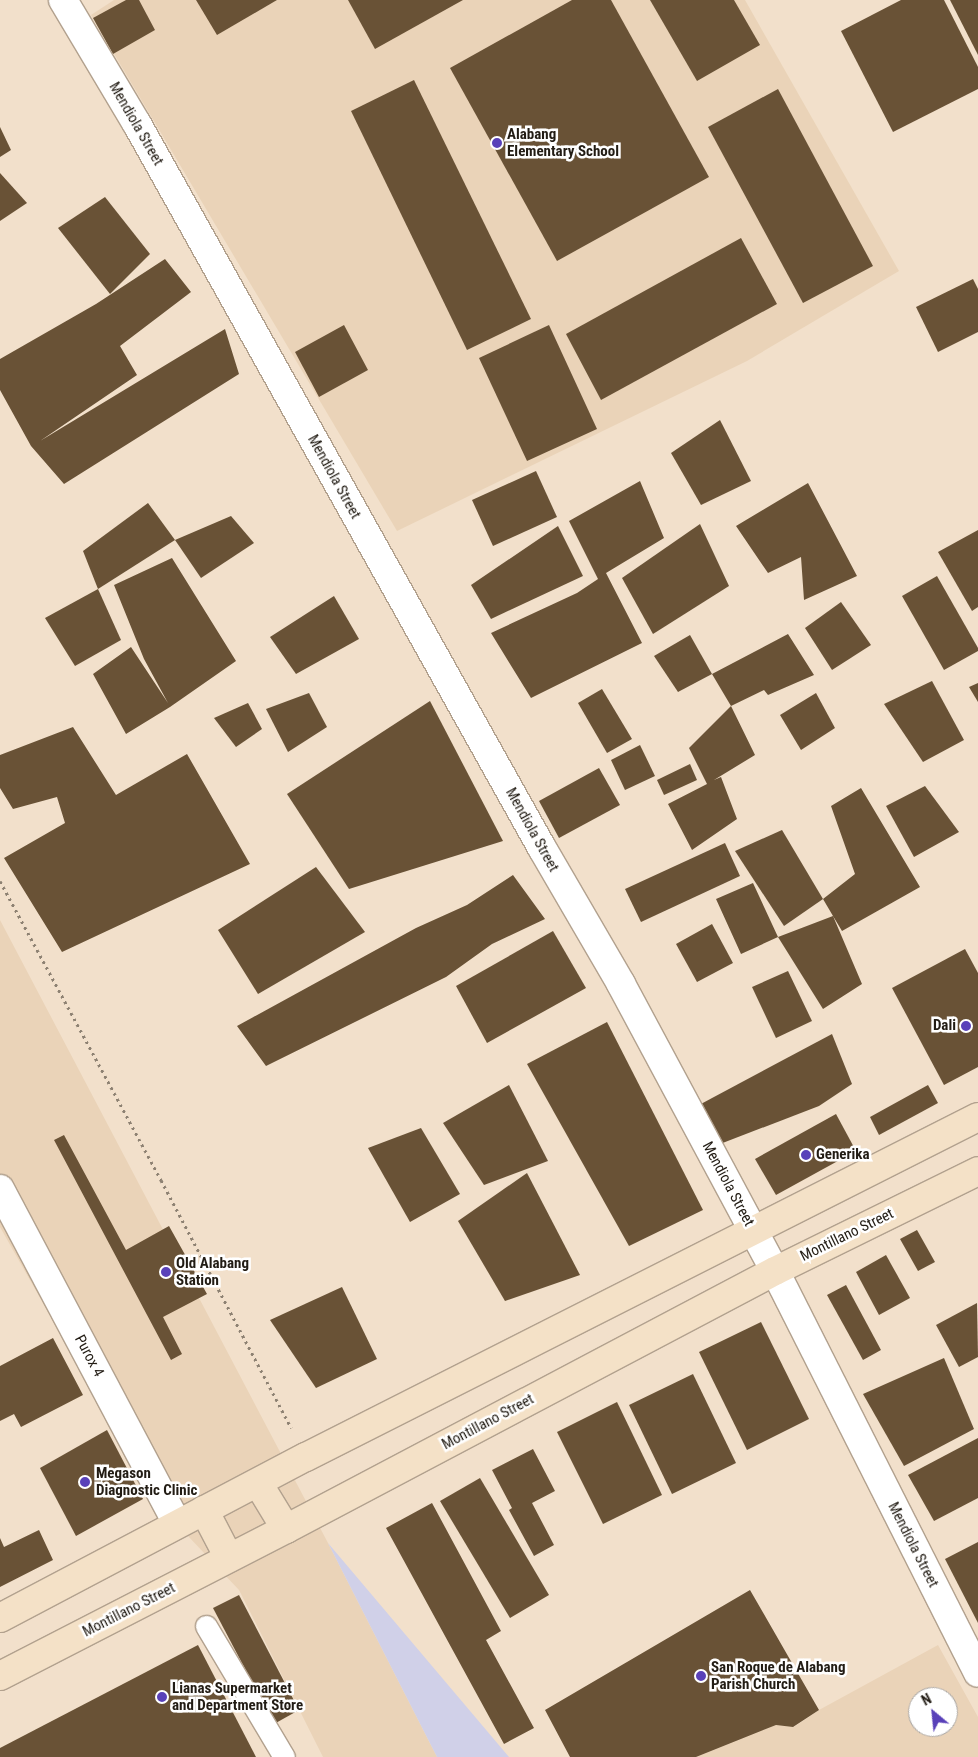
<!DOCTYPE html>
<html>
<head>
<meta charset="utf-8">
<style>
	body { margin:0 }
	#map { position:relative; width:978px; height:1757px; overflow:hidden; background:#f2e0cb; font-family:"Roboto Condensed",sans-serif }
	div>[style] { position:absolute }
	.built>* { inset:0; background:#ead3b8 }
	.green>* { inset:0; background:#d0d0e8 }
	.building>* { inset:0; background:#695236 }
	.path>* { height:3px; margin-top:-1.5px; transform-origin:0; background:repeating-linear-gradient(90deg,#8d8172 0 2.5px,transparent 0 6.5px) }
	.roads { filter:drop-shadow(1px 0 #b2a18e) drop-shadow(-1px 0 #b2a18e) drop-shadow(0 1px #b2a18e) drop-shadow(0 -1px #b2a18e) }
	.service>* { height:21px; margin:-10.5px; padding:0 10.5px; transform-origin:10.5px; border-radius:10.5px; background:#fff }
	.minor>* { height:28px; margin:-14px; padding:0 14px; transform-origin:14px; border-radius:14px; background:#fff }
	.secondary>* { height:28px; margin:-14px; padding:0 14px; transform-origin:14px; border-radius:14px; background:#f4e1c7 }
	.dots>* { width:14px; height:14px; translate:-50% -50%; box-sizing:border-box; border:2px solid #fff; border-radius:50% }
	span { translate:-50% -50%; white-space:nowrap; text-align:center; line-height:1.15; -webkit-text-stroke:5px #fff; paint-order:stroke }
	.street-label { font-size:15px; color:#221c14 }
	.poi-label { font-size:15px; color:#221c14; font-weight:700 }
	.left { translate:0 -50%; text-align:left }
	.right { translate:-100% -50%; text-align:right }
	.north { position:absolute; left:908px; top:1687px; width:50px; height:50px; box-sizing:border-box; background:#fff; border:1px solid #a7a4a1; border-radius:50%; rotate:332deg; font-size:14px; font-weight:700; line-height:20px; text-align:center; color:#221c14 }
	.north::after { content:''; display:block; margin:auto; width:18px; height:22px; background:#5941b9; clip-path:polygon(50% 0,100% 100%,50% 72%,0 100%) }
</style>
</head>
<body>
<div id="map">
	<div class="built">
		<div style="clip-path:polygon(114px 0,745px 0,899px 271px,747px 361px,397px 531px,91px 15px)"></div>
		<div style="clip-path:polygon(0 920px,328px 1543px,437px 1757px,323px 1757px,239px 1590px,154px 1500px,0 1227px)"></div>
		<div style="clip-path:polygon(evenodd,938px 1645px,978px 1717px,978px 1757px,696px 1757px,776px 1725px,794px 1727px,819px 1710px,938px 1645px,918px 1697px,948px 1697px,948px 1727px,918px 1727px,918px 1697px)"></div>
	</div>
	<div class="green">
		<div style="clip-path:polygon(328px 1543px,509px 1757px,437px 1757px)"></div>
	</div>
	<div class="building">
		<div style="clip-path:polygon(126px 0,139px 0,155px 30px,113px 54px,93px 18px)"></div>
		<div style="clip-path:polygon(196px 0,277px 0,217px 35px)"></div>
		<div style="clip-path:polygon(348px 0,463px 0,375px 49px)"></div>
		<div style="clip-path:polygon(572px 0,611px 0,709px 177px,557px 261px,450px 68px)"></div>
		<div style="clip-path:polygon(650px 0,734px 0,760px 45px,697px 81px)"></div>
		<div style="clip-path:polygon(901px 0,944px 0,978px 67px,978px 89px,893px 132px,841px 31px)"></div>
		<div style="clip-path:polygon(950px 0,978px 0,978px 55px)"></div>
		<div style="clip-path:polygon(414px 80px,531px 319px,467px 350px,351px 111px)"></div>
		<div style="clip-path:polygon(778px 89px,873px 266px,803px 303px,708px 127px)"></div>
		<div style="clip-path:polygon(0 127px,11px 150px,0 157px)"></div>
		<div style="clip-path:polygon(0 173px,27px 203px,0 221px)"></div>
		<div style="clip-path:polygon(105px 197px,150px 254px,110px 294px,58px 228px)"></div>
		<div style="clip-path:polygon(741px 238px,777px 304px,601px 400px,566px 334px)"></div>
		<div style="clip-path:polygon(165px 259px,191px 292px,120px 346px,137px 375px,40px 441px,225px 329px,239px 374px,64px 484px,31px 446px,0 390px,0 359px,96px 304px)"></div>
		<div style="clip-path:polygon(973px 279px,978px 289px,978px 332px,938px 352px,916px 307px)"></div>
		<div style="clip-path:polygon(344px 325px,368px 370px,319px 397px,295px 352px)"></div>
		<div style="clip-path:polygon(549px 325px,597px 429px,527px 461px,479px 358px)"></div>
		<div style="clip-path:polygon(720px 420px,751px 481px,701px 505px,671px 453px)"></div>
		<div style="clip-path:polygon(536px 471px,557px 517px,493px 546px,472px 500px)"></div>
		<div style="clip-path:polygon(640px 481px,664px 538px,606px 573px,642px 643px,531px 698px,491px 633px,577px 593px,598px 579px,569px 521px)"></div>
		<div style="clip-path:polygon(808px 483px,857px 576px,804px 600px,801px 557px,768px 573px,736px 526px)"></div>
		<div style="clip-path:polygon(148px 503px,175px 540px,98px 589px,83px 551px)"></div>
		<div style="clip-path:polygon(231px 516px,254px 543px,201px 578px,175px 540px)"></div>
		<div style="clip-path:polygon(700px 524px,729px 586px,653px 634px,622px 578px)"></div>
		<div style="clip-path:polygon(558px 526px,583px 576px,491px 619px,471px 585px)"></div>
		<div style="clip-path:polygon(978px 530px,978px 607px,972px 611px,938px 552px)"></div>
		<div style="clip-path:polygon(172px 558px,236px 661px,170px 707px,126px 734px,93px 674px,131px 647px,168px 703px,144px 659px,114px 585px)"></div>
		<div style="clip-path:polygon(937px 576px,978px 648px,978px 651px,944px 670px,902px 596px)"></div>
		<div style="clip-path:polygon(98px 589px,121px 640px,75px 666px,45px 618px)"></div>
		<div style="clip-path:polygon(334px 596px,359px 639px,296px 674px,270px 637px)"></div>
		<div style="clip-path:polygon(841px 602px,871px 645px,832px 670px,805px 628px)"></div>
		<div style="clip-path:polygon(788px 634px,814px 675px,768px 695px,764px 690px,731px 706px,755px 755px,714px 780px,721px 777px,737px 819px,692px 850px,668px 804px,707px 784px,689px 748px,731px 706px,712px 674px)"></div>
		<div style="clip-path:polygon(690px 635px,712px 674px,678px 692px,654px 656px)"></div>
		<div style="clip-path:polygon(932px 681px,964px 740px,923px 762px,884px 704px)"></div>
		<div style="clip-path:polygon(978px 683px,978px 702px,969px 687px)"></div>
		<div style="clip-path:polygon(602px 689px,632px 739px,607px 753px,578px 703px)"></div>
		<div style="clip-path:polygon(309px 693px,327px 727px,288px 752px,266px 709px)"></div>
		<div style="clip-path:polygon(816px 693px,835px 728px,801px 750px,780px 715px)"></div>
		<div style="clip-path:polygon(430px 701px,503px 841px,349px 889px,287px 794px)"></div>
		<div style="clip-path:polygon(248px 703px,262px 729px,236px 747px,214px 718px)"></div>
		<div style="clip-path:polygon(73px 727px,116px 795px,187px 754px,250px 864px,62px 952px,4px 858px,65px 823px,57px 797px,13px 809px,0 788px,0 755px)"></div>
		<div style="clip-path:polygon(640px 745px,655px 776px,625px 790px,611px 760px)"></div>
		<div style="clip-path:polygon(690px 764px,697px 780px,664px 795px,657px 780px)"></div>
		<div style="clip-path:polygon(599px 768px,620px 805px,559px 838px,539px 801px)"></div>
		<div style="clip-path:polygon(925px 786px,959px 832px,914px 857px,886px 806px)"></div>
		<div style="clip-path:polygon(861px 788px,920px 887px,842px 931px,833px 916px,862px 984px,823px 1009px,778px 937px,741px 954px,716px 899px,753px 883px,778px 937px,833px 916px,823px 899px,855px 874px,831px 806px)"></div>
		<div style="clip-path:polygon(782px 830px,823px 899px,784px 926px,735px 851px)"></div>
		<div style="clip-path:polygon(725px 843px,740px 876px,641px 922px,625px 889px)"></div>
		<div style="clip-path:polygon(316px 867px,365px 932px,258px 994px,218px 930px)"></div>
		<div style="clip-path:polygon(513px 875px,545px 919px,492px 944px,446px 977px,266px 1066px,237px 1026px,416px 928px,467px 905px)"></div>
		<div style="clip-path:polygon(712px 924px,733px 963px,697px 982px,676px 944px)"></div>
		<div style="clip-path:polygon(553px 931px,586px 988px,487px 1043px,456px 986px)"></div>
		<div style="clip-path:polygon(965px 949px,978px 973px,978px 1067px,944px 1085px,892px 988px)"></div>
		<div style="clip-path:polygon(788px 971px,812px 1021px,776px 1038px,752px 987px)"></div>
		<div style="clip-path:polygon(607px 1022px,703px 1210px,629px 1246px,527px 1064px)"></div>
		<div style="clip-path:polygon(832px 1034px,852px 1084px,819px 1106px,720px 1144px,699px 1105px)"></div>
		<div style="clip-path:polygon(509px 1085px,548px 1161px,484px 1185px,443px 1123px)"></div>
		<div style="clip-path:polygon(928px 1085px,938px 1103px,879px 1135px,870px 1117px)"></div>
		<div style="clip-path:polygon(836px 1114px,856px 1151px,776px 1195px,755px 1159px)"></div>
		<div style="clip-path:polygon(421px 1128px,460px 1194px,410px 1222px,368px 1148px)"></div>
		<div style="clip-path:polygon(64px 1135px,126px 1250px,169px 1226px,207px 1294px,163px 1317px,182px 1354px,171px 1360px,54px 1140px)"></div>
		<div style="clip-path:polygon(527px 1173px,580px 1275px,505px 1301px,458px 1221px)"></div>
		<div style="clip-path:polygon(917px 1230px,935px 1262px,918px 1271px,900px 1239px)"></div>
		<div style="clip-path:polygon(886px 1255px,910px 1298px,879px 1315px,856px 1272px)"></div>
		<div style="clip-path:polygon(846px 1285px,881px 1350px,863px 1360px,827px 1295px)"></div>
		<div style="clip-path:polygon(342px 1287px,377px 1359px,316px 1388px,270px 1320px)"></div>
		<div style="clip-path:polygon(977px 1303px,978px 1357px,959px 1367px,936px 1325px)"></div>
		<div style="clip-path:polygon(761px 1322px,809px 1419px,747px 1450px,699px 1352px)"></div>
		<div style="clip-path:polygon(53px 1338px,83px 1395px,21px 1427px,14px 1414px,0 1421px,0 1366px)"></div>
		<div style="clip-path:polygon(944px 1358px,974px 1429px,904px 1466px,863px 1394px)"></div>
		<div style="clip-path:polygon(693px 1374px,736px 1463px,672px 1494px,629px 1405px)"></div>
		<div style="clip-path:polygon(617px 1402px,662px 1495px,603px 1524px,557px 1432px)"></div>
		<div style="clip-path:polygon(107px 1430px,143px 1499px,76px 1536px,40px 1468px)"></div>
		<div style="clip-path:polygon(978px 1438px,978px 1498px,934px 1521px,908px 1475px)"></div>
		<div style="clip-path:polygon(533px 1449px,555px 1491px,532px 1503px,554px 1545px,534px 1556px,509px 1510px,512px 1508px,492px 1470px)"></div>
		<div style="clip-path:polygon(480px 1478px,549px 1595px,510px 1618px,440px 1501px)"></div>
		<div style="clip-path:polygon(432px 1503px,501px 1631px,486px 1640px,534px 1728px,504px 1744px,386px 1528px)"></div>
		<div style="clip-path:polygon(39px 1530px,53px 1560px,0 1587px,0 1538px,4px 1547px)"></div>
		<div style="clip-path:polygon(978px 1542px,978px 1623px,945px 1559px)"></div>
		<div style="clip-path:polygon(750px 1590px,819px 1710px,793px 1727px,776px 1725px,696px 1757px,570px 1757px,545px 1710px)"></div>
		<div style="clip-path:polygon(239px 1595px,299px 1710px,274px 1724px,213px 1608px)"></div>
		<div style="clip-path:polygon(198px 1645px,256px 1757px,0 1757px,0 1748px)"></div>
	</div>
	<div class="path">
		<div style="left:0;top:881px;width:340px;rotate:61.7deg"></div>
		<div style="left:161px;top:1180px;width:280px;rotate:62.3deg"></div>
	</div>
	<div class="roads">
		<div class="service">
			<div style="left:206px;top:1626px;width:152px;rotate:59.2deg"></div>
		</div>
		<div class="minor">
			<div style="left:63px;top:0;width:144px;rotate:59.2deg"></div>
			<div style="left:137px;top:124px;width:830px;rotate:60.78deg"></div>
			<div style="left:542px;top:848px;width:157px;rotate:59.8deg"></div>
			<div style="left:621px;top:984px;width:326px;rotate:61.8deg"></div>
			<div style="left:775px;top:1271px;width:450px;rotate:63.2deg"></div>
			<div style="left:0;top:1189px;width:378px;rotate:62.1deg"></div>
		</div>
		<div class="secondary">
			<div style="left:258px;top:1483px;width:54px;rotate:58.7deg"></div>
			<div style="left:204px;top:1510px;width:54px;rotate:62.5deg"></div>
			<div style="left:0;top:1618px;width:346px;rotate:-27.8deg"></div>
			<div style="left:306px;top:1457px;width:753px;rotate:-26.84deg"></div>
			<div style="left:0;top:1676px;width:322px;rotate:-27.2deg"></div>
			<div style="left:286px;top:1529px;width:553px;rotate:-27.82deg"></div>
			<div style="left:775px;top:1271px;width:226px;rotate:-26.2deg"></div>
		</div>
	</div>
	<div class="dots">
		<div style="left:497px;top:143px;background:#5941b9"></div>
		<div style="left:966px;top:1026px;background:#5941b9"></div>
		<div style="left:806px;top:1155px;background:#5941b9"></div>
		<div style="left:166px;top:1272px;background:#5941b9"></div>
		<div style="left:85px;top:1482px;background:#5941b9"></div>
		<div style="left:701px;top:1676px;background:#5941b9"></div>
		<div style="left:162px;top:1697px;background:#5941b9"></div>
	</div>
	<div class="street-label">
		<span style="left:136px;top:124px;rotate:60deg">Mendiola Street</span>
		<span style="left:334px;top:477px;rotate:61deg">Mendiola Street</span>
		<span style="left:532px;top:830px;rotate:61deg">Mendiola Street</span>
		<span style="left:728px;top:1184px;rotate:62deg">Mendiola Street</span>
		<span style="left:847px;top:1235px;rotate:-26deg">Montillano Street</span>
		<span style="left:89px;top:1356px;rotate:62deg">Purox 4</span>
		<span style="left:488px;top:1422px;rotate:-28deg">Montillano Street</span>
		<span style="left:913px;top:1545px;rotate:63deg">Mendiola Street</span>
		<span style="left:129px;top:1610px;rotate:-27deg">Montillano Street</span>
	</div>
	<div class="poi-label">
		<span class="left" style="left:507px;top:143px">Alabang<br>Elementary School</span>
		<span class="right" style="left:956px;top:1026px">Dali</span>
		<span class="left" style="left:816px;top:1155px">Generika</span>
		<span class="left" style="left:176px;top:1272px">Old Alabang<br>Station</span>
		<span class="left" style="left:96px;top:1482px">Megason<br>Diagnostic Clinic</span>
		<span class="left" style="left:711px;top:1676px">San Roque de Alabang<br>Parish Church</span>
		<span class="left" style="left:172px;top:1697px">Lianas Supermarket<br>and Department Store</span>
	</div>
	<div class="north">N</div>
</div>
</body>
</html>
